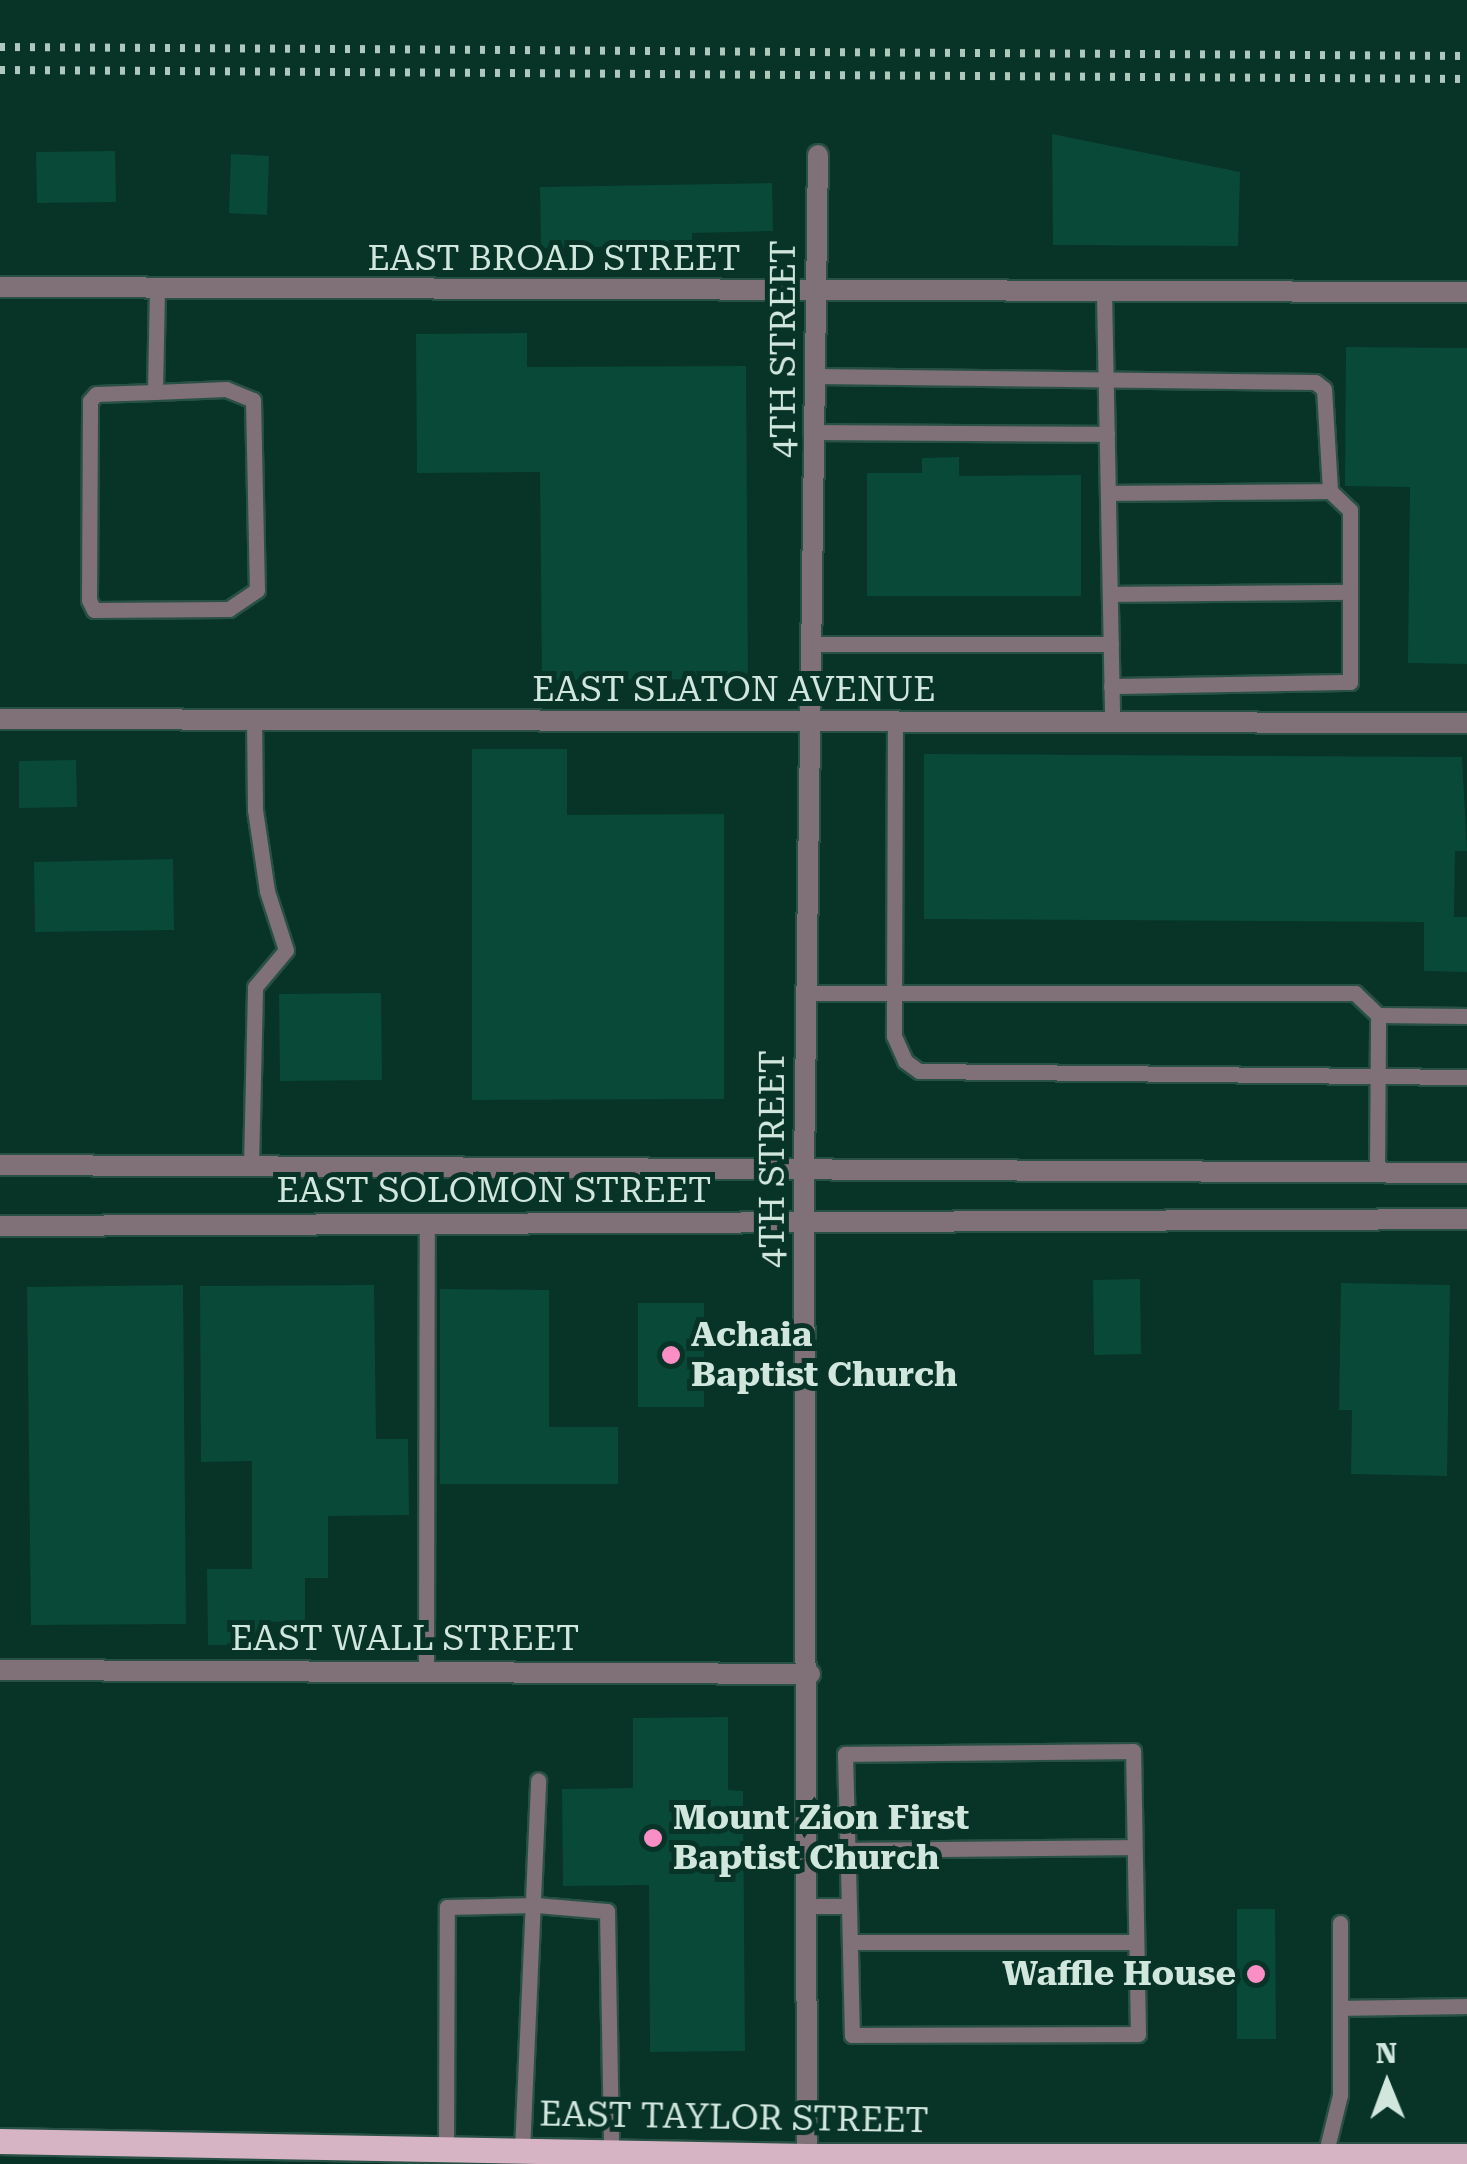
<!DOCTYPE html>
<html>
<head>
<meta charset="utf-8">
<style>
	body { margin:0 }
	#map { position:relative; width:1467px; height:2164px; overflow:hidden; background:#083327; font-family:"Roboto Serif",serif }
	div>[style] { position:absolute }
	.building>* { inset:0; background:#094938 }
	.roads { filter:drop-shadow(2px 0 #285044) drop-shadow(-2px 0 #285044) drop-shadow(0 2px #285044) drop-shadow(0 -2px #285044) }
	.lane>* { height:15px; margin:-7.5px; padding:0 7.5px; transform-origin:7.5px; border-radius:7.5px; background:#807077 }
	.street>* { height:20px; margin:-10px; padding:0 10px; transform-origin:10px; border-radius:10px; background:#807077 }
	.primary>* { height:25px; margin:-12.5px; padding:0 12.5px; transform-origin:12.5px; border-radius:12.5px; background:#d6b4c3 }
	.rail>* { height:8px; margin-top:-4px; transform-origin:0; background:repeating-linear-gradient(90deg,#aec8be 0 5px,transparent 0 15px) }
	.dots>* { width:28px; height:28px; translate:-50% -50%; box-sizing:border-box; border:5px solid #083327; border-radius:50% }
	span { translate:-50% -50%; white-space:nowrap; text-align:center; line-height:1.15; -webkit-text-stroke:10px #083327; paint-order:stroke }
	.street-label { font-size:35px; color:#d1e7de }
	.poi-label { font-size:35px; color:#d1e7de; font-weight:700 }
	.left { translate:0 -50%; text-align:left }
	.right { translate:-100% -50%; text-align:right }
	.north { position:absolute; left:1337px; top:2034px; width:100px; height:100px; -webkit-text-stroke:8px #083327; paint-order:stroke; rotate:359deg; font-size:28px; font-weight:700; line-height:40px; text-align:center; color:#d1e7de }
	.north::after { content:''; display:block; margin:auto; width:35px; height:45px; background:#d1e7de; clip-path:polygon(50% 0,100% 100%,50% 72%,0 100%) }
</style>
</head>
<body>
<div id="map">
	<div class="building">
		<div style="clip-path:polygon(1052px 134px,1240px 172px,1238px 246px,1053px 245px)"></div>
		<div style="clip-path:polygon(115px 151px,116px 202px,37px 203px,36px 152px)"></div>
		<div style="clip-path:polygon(231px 154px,269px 156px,267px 215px,229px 213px)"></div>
		<div style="clip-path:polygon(772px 183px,773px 231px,692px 233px,692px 245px,541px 248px,540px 187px)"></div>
		<div style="clip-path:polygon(527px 333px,527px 367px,746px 366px,748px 679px,542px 680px,540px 472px,417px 473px,416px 334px)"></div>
		<div style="clip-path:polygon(1346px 347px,1467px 348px,1467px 664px,1408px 663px,1410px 487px,1345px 486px)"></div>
		<div style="clip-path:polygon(959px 457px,959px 476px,1081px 475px,1081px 596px,867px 596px,867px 473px,922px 473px,922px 458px)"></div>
		<div style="clip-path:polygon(472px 749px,567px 749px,567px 815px,724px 814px,724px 1099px,472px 1100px)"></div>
		<div style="clip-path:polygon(924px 754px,1462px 757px,1467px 851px,1455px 851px,1454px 917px,1467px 917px,1467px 972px,1424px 971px,1424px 922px,924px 919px)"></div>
		<div style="clip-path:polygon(76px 760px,77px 807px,19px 808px,19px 761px)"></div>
		<div style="clip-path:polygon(173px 859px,174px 930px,35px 932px,34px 862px)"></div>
		<div style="clip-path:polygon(381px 993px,382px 1080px,280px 1081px,279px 994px)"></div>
		<div style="clip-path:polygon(1140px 1279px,1141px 1354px,1094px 1355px,1093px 1280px)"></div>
		<div style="clip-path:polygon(1341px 1283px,1450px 1285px,1447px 1476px,1351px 1474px,1352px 1410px,1339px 1410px)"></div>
		<div style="clip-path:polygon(183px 1285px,186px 1624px,31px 1625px,27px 1287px)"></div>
		<div style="clip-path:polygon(374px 1285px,376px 1439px,408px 1439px,409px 1515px,328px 1516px,328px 1578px,305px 1578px,305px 1621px,270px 1622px,271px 1645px,208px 1645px,207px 1569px,252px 1569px,252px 1461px,201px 1462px,200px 1286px)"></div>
		<div style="clip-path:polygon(440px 1289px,549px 1290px,549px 1427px,618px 1427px,618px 1484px,440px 1484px)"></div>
		<div style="clip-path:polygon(638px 1303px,704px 1303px,704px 1407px,638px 1407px)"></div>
		<div style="clip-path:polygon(728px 1717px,728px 1790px,743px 1791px,745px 2051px,650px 2052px,649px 1885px,563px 1886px,562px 1789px,633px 1788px,633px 1718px)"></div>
		<div style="clip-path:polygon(1237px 1909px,1275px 1909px,1276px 2039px,1237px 2039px)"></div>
	</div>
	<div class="roads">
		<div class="lane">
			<div style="left:1104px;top:293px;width:430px;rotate:88.9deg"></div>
			<div style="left:816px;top:376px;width:499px;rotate:0.7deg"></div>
			<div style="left:1315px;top:382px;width:11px;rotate:38deg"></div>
			<div style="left:1324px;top:389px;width:102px;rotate:86.6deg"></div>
			<div style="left:1330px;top:491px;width:28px;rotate:44deg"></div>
			<div style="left:1350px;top:510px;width:172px;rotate:90deg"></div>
			<div style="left:1350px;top:682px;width:239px;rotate:179deg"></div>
			<div style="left:155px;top:392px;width:71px;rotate:-2.4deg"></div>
			<div style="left:226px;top:389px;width:29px;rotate:22deg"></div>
			<div style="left:253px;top:400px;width:190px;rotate:88.8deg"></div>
			<div style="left:257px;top:590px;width:34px;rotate:146deg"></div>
			<div style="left:229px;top:609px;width:135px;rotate:179.6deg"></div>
			<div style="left:94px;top:610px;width:11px;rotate:-117deg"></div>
			<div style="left:89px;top:600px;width:199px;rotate:-89.7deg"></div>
			<div style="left:90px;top:401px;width:9px;rotate:-49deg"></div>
			<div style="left:96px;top:394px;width:59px;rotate:-1.9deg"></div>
			<div style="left:155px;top:392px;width:104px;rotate:-88.9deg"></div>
			<div style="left:816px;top:432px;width:291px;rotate:0.4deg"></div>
			<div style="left:1108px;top:493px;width:222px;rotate:-0.5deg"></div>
			<div style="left:1110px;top:594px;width:240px;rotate:-0.5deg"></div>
			<div style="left:815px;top:644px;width:296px"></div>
			<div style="left:895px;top:723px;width:313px;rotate:90.2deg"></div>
			<div style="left:894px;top:1036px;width:27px;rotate:66deg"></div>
			<div style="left:905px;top:1061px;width:17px;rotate:36deg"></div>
			<div style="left:919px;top:1071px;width:548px;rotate:0.63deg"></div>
			<div style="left:806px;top:993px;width:549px"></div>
			<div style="left:1355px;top:993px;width:32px;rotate:44deg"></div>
			<div style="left:1378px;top:1015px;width:89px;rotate:0.6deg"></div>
			<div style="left:251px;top:1166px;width:179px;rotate:-88.7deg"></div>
			<div style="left:255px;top:987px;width:48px;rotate:-50deg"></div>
			<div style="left:286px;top:950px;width:62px;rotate:-107.9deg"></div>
			<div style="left:267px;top:891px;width:82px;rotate:-98.4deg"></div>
			<div style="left:255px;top:810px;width:89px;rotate:-90.6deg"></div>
			<div style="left:1377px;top:1171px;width:156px;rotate:-89.6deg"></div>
			<div style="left:426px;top:1672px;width:451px;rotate:-89.9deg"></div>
			<div style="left:848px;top:1850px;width:286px;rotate:-0.6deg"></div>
			<div style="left:809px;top:1906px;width:40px"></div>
			<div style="left:849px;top:1906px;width:129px;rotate:88.7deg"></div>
			<div style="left:852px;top:2035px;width:286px;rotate:-0.2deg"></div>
			<div style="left:1138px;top:2034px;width:283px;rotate:-91deg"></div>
			<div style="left:1133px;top:1751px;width:288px;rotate:179.4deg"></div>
			<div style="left:845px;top:1754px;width:152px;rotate:88.5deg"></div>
			<div style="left:850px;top:1942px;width:286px"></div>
			<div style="left:1340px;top:2008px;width:127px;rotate:-0.9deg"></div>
			<div style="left:446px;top:2149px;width:242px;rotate:-89.8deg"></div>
			<div style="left:447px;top:1907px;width:89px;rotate:-1.3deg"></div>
			<div style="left:536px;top:1905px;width:71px;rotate:4.8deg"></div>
			<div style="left:607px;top:1911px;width:241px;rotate:89deg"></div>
			<div style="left:522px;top:2151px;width:371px;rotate:-87.5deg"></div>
			<div style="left:1324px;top:2160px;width:67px;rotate:-76.2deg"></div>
			<div style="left:1340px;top:2095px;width:172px;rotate:-90deg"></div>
		</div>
		<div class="street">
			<div style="left:0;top:287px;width:1467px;rotate:0.2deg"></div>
			<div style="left:0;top:719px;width:1467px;rotate:0.16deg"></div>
			<div style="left:0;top:1165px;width:1467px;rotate:0.31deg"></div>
			<div style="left:0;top:1226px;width:1467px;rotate:-0.27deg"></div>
			<div style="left:0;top:1670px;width:810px;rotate:0.28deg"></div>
			<div style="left:807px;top:2164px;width:996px;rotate:-90.17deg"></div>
			<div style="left:804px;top:1168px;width:1013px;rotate:-89.21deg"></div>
		</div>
		<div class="primary">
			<div style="left:0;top:2141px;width:807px;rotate:1.06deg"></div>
			<div style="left:807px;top:2156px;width:660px"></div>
		</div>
	</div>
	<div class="rail">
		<div style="left:0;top:47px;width:1467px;rotate:0.35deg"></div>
		<div style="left:0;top:70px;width:1467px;rotate:0.35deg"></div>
	</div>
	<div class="dots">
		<div style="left:671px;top:1355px;background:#fb8fc5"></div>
		<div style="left:653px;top:1838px;background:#fb8fc5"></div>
		<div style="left:1256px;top:1974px;background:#fb8fc5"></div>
	</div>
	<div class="street-label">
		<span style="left:554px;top:259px">EAST BROAD STREET</span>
		<span style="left:784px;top:349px;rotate:-90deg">4TH STREET</span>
		<span style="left:734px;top:690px">EAST SLATON AVENUE</span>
		<span style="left:773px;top:1159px;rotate:-90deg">4TH STREET</span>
		<span style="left:494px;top:1191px">EAST SOLOMON STREET</span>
		<span style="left:405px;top:1639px">EAST WALL STREET</span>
		<span style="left:734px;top:2118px;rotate:1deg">EAST TAYLOR STREET</span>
	</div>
	<div class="poi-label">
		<span class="left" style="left:691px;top:1355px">Achaia<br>Baptist Church</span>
		<span class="left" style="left:673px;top:1838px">Mount Zion First<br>Baptist Church</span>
		<span class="right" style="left:1236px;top:1974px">Waffle House</span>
	</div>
	<div class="north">N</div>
</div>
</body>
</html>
